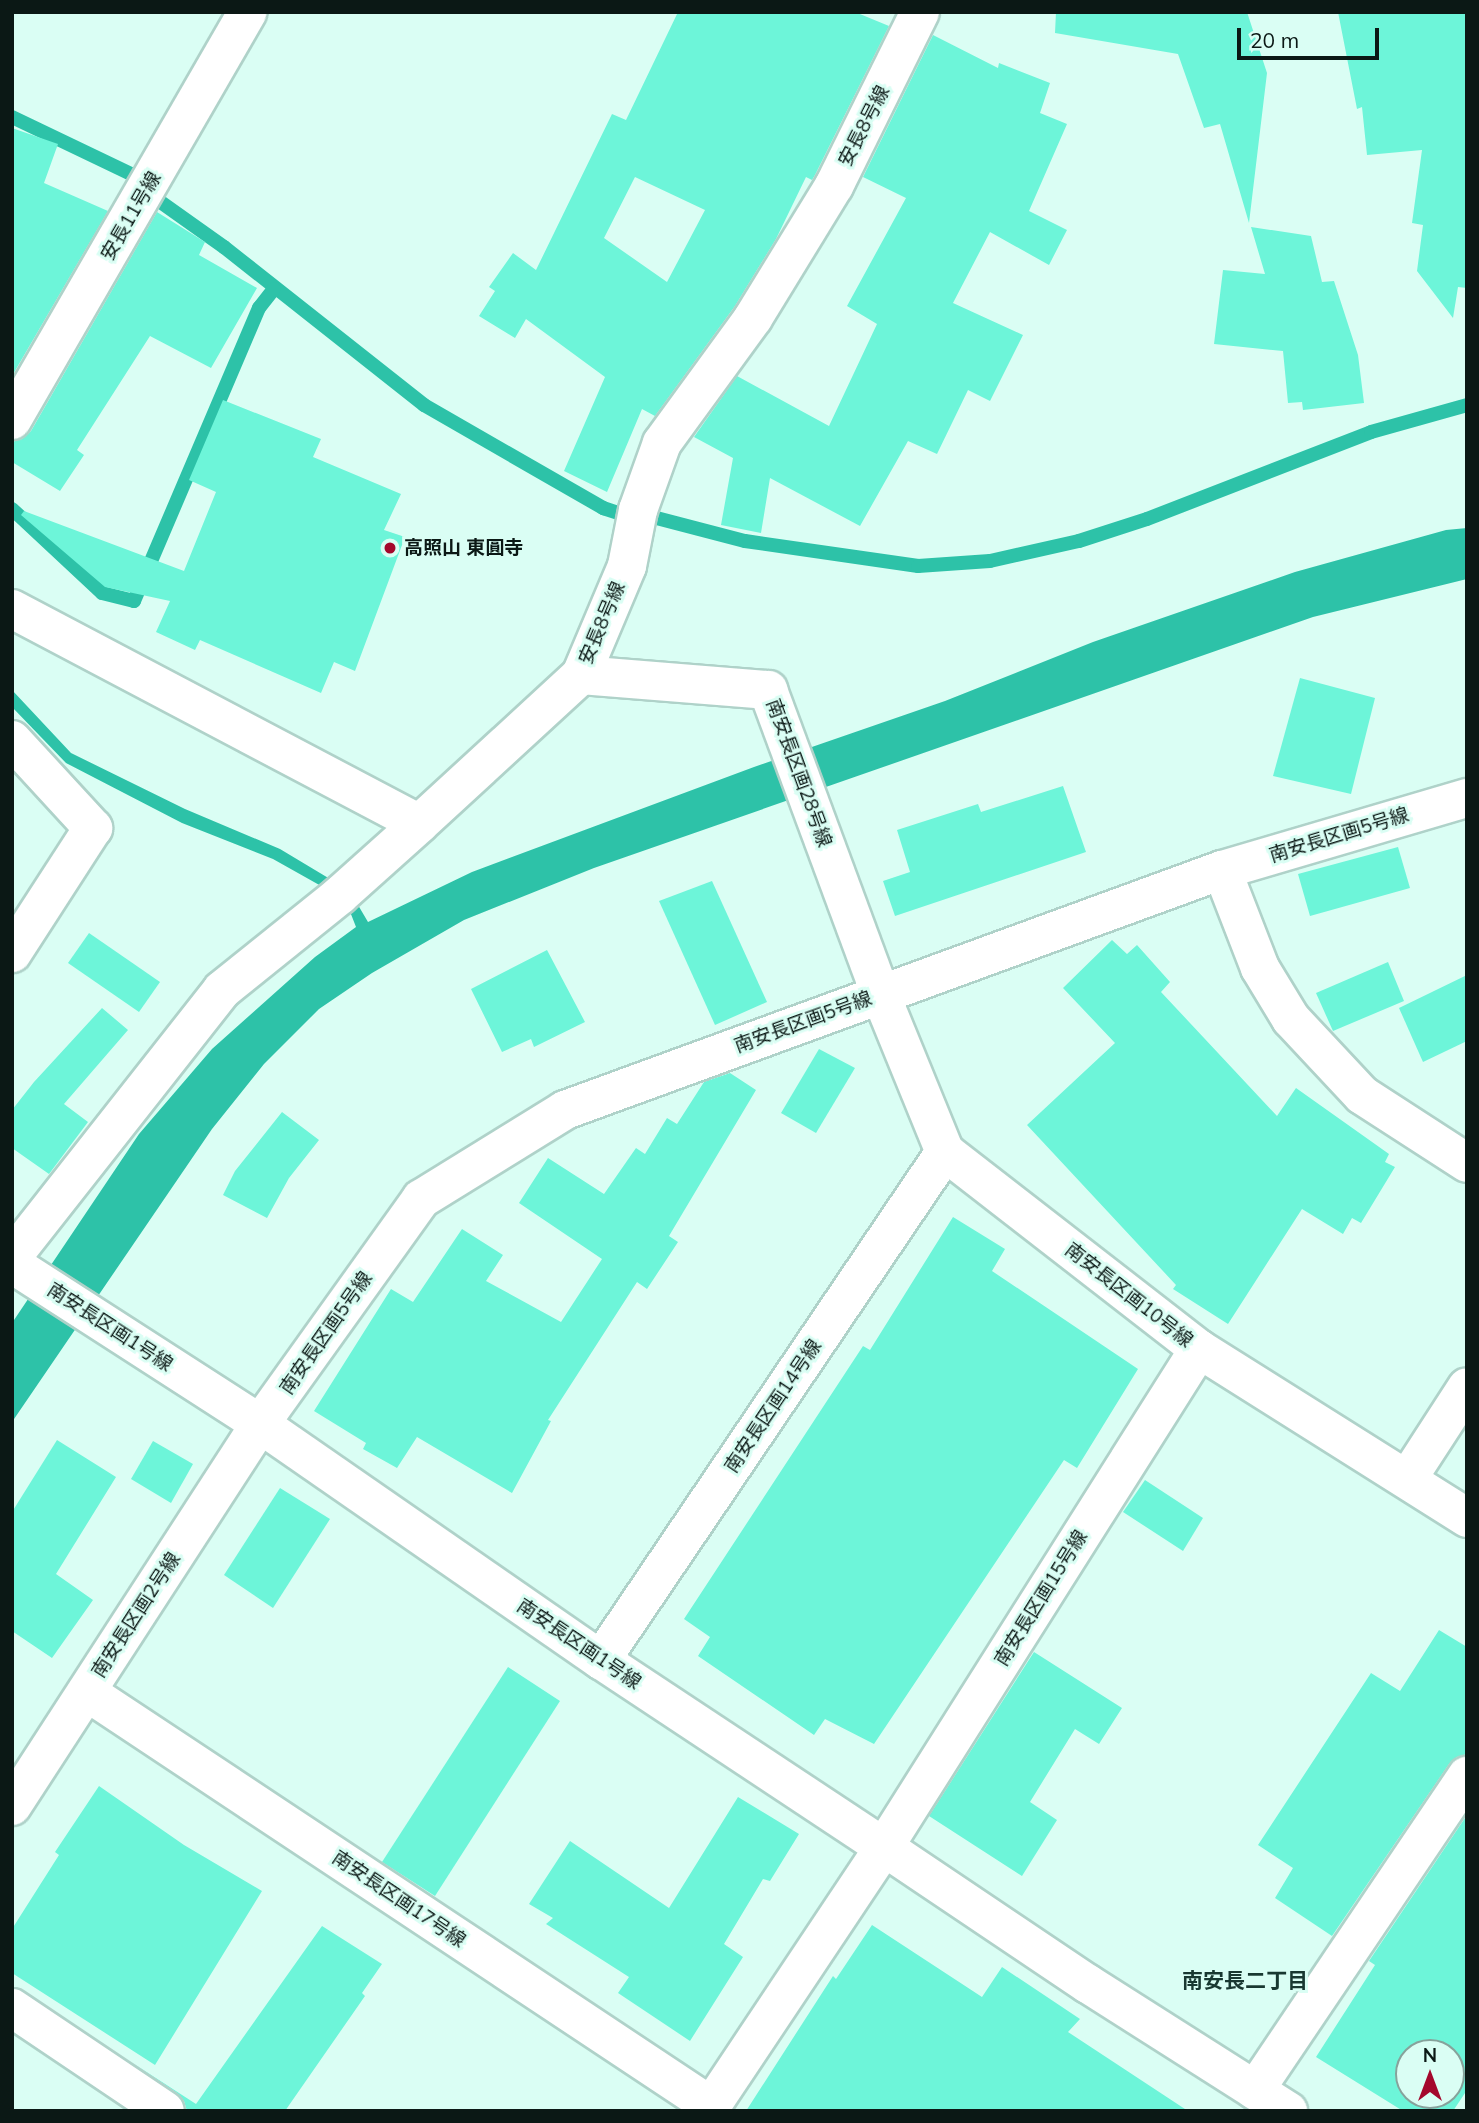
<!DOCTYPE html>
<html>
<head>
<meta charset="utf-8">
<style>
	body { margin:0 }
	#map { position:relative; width:1479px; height:2123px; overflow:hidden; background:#dafef4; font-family:Mulish,"Noto Sans JP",sans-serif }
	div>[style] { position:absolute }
	.water>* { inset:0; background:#2dc2a8 }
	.stream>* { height:14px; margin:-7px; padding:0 7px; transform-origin:7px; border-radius:7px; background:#2dc2a8 }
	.building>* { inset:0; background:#6df5d9 }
	.roads { filter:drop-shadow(2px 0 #afd2c9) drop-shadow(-2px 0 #afd2c9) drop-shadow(0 2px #afd2c9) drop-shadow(0 -2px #afd2c9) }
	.minor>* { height:38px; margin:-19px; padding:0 19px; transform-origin:19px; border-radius:19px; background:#fff }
	.dots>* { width:19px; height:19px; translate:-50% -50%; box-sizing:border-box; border:4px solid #dafef4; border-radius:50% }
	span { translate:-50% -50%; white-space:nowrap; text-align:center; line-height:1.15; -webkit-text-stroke:6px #dafef4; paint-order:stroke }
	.street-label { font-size:19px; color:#0b1815 }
	.poi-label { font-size:19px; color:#0b1815; font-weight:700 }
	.left { translate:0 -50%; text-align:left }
	.neighbourhood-label { font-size:21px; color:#193831; font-weight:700 }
	.frame { position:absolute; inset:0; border:14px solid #0b1815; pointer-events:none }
	.north { position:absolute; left:1395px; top:2039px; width:70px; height:70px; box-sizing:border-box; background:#dafef4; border:2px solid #87a29b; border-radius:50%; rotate:0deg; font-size:19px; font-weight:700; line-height:28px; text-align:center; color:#0b1815 }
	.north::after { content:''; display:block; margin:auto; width:24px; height:32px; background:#a4082c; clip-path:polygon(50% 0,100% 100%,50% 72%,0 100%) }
	.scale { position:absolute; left:1237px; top:28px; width:142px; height:32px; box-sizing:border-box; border:4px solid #0b1815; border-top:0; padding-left:9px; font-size:21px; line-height:24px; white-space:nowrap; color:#0b1815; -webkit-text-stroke:5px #dafef4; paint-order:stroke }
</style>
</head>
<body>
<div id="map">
	<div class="water">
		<div style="clip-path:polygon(1467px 528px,1467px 579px,1313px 617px,594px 868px,464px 920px,372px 973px,319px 1009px,264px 1064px,212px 1129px,12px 1422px,12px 1323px,139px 1134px,212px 1049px,315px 957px,356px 927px,349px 909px,358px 905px,368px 922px,472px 872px,754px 767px,945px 701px,1093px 642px,1295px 572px,1446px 530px)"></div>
		<div style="clip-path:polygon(12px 690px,71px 753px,185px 809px,280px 849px,340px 885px,330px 891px,273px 859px,182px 823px,66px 763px,12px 707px)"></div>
	</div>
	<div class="stream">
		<div style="left:12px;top:117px;width:136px;rotate:25.6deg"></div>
		<div style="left:155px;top:198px;width:85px;rotate:35.4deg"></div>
		<div style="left:224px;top:247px;width:255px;rotate:38.3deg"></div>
		<div style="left:424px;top:405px;width:207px;rotate:29.9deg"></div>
		<div style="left:603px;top:508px;width:22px;rotate:18deg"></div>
		<div style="left:12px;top:509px;width:123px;rotate:43deg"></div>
		<div style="left:102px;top:593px;width:33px;rotate:14deg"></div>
		<div style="left:134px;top:601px;width:319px;rotate:-66.9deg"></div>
		<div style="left:259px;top:308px;width:24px;rotate:-52deg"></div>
		<div style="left:645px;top:515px;width:103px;rotate:14.6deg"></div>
		<div style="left:745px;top:541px;width:175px;rotate:8.2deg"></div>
		<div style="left:918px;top:566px;width:72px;rotate:-4deg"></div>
		<div style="left:990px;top:561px;width:91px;rotate:-12.7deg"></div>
		<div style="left:1079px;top:541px;width:71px;rotate:-17.9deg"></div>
		<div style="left:1147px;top:519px;width:240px;rotate:-21.2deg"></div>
		<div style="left:1371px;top:432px;width:100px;rotate:-15.7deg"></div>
	</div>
	<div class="building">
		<div style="clip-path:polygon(evenodd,678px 12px,855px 12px,889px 26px,815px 175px,812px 180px,806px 177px,776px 239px,735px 306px,655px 416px,642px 409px,607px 492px,564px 471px,605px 377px,526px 319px,515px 338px,479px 316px,495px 291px,489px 287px,513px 253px,536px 270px,612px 114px,626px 120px,678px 12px,635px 177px,705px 210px,667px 282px,604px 238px,635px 177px)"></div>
		<div style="clip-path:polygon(1056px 12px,1247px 12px,1267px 73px,1249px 223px,1220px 124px,1204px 128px,1178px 54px,1055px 33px)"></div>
		<div style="clip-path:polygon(1338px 12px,1467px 12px,1467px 288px,1458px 287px,1453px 318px,1417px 271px,1423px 225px,1412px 223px,1422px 150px,1367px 155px,1362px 107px,1357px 109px)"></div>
		<div style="clip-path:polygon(933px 35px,998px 68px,999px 63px,1050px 83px,1040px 113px,1067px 124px,1029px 211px,1067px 230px,1049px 265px,990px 232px,953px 303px,1023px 335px,990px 401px,968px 390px,937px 454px,908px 441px,860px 526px,770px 478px,761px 533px,721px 525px,733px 458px,694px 437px,737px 376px,829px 426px,877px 324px,847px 306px,906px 198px,863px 177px)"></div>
		<div style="clip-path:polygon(12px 128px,58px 144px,44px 183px,108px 211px,12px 376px)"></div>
		<div style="clip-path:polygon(157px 212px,205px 242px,199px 255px,257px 288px,211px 368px,150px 336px,77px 450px,84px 455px,60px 491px,12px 462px,12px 442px,22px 439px,31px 431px)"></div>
		<div style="clip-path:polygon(1251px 227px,1311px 236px,1322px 282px,1334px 281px,1358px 355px,1364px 403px,1303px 410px,1302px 402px,1288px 403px,1283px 351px,1214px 344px,1223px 270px,1265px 274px)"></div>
		<div style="clip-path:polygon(223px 400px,321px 439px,313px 457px,401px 494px,384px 530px,405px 537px,355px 671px,334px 662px,321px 693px,200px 640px,195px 650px,156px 632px,170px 601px,105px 587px,21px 515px,24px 511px,184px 571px,216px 492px,189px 480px)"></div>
		<div style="clip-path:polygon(1300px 678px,1375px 698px,1351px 794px,1273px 776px)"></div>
		<div style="clip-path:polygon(1063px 786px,1086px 852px,895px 916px,883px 881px,910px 872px,897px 830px,978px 804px,981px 812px)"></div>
		<div style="clip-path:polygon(1398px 847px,1410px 888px,1310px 916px,1298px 874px)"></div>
		<div style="clip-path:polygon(712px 881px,767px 1002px,715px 1025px,659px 901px)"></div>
		<div style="clip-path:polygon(89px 933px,160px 982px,139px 1012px,68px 963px)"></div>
		<div style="clip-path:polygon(1112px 940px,1127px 954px,1137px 945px,1170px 982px,1161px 992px,1277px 1116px,1296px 1088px,1389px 1154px,1385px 1162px,1395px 1167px,1361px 1223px,1352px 1218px,1343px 1234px,1302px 1209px,1228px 1324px,1173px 1289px,1176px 1285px,1027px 1125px,1115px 1043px,1063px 988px)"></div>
		<div style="clip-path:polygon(547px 950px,585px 1022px,534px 1047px,531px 1039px,502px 1052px,471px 989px)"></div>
		<div style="clip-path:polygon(1388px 962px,1404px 1001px,1333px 1031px,1316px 993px)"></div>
		<div style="clip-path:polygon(1467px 975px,1467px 1041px,1423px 1062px,1399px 1008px)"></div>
		<div style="clip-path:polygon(102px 1008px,128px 1030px,64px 1104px,88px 1122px,49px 1174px,12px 1148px,12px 1110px,34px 1082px)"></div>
		<div style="clip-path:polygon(819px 1049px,855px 1068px,816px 1133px,781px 1113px)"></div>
		<div style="clip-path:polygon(730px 1073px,756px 1090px,669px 1236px,678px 1242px,647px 1289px,637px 1282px,548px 1420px,551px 1421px,512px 1493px,417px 1437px,397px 1468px,363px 1449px,366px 1443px,314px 1411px,391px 1289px,413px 1302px,462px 1229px,503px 1255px,486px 1281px,561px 1322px,602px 1259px,519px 1203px,548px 1158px,604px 1194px,636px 1148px,645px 1154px,667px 1118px,677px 1124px,704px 1082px)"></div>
		<div style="clip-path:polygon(282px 1112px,319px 1140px,289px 1178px,267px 1218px,223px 1195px,235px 1171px)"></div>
		<div style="clip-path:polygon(953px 1217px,1005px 1249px,992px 1271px,1138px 1369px,1077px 1468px,1064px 1460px,874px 1744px,825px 1719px,814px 1735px,698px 1656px,710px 1637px,684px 1619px,863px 1346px,870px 1350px)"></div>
		<div style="clip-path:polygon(57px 1440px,116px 1477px,56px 1574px,93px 1600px,52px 1658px,12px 1631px,12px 1512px)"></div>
		<div style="clip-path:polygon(153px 1441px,193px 1464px,171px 1503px,131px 1479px)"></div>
		<div style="clip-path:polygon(1145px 1480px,1203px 1518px,1183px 1551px,1123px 1512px)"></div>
		<div style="clip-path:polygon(280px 1488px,330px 1519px,273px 1608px,224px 1575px)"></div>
		<div style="clip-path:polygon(1439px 1630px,1467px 1647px,1467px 1754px,1457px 1757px,1449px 1764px,1332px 1936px,1275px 1898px,1293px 1868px,1258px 1845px,1371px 1673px,1400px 1691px)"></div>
		<div style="clip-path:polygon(1034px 1652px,1122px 1708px,1099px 1744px,1075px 1729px,1030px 1802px,1057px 1820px,1022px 1876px,929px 1816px)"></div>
		<div style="clip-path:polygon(508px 1667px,560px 1701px,435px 1896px,382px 1862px)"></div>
		<div style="clip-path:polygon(99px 1786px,184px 1845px,262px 1891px,155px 2065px,12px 1973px,12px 1929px,59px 1855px,55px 1852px)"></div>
		<div style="clip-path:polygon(738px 1797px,799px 1834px,770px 1881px,763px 1879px,724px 1944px,743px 1957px,690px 2041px,618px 1993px,629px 1977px,546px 1924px,553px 1918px,529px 1904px,570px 1841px,669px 1908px)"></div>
		<div style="clip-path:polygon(evenodd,1467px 1815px,1467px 2090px,1453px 2111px,1403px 2111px,1316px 2057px,1375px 1965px,1369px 1961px,1467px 1815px,1409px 2053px,1451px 2053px,1451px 2095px,1409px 2095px,1409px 2053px)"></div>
		<div style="clip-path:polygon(872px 1925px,982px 1997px,1002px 1967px,1080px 2019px,1068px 2032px,1188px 2111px,746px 2111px,833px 1976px,836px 1979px)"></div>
		<div style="clip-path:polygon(322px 1926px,382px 1964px,362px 1993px,365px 1996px,285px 2111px,187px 2111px,184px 2101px,177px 2093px,128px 2060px,196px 2104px)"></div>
	</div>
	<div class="roads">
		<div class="minor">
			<div style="left:12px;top:420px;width:471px;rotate:-60deg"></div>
			<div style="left:12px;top:609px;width:460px;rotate:27.8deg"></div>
			<div style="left:419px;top:824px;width:220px;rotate:-42.6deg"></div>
			<div style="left:581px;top:675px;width:118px;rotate:-67.1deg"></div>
			<div style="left:627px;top:566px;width:57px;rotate:-78.9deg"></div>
			<div style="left:638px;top:510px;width:71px;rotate:-70.3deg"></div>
			<div style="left:662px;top:443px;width:155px;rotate:-53.9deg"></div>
			<div style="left:753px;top:318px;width:155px;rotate:-58.5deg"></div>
			<div style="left:834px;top:186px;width:194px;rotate:-63.7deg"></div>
			<div style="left:581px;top:675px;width:188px;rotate:4.6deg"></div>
			<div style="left:768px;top:690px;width:323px;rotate:69.7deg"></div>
			<div style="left:880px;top:993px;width:172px;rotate:67.8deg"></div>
			<div style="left:945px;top:1152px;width:321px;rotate:37.8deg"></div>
			<div style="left:1199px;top:1349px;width:317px;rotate:32.2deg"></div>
			<div style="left:12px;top:740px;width:120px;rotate:47.4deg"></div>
			<div style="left:93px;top:828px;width:149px;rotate:122.9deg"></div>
			<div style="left:1222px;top:870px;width:105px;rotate:68.8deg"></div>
			<div style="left:1260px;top:968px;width:60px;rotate:58.7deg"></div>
			<div style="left:1291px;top:1019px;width:104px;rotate:46.9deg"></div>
			<div style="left:1362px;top:1095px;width:125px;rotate:32.9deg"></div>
			<div style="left:12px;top:1257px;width:340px;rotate:-51.8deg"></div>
			<div style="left:222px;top:990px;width:151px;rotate:-38.8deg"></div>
			<div style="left:340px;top:895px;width:106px;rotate:-41.9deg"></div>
			<div style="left:12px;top:1264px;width:295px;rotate:32.8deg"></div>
			<div style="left:260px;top:1424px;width:415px;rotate:34.7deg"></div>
			<div style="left:601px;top:1660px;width:339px;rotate:33.5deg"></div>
			<div style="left:884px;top:1847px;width:317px;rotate:123.7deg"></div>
			<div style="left:1199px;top:1349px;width:589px;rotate:122.31deg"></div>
			<div style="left:884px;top:1847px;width:246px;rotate:33.9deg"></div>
			<div style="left:1088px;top:1984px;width:237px;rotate:32.4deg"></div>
			<div style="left:1408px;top:1478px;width:108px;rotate:-57deg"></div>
			<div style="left:601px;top:1660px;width:614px;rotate:-55.9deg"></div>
			<div style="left:87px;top:1692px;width:749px;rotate:33.56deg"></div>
			<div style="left:12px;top:1806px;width:455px;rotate:-57deg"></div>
			<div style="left:260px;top:1424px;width:277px;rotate:-54.4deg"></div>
			<div style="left:421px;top:1199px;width:169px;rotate:-31.7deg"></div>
			<div style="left:565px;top:1110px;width:699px;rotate:-20.07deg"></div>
			<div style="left:1222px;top:870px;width:255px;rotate:-16.4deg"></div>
			<div style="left:12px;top:2008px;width:184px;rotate:33.9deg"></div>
			<div style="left:1255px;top:2090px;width:379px;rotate:-56deg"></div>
		</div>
	</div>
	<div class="dots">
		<div style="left:390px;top:548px;background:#a4082c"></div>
	</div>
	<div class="street-label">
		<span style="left:864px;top:126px;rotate:-63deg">安長8号線</span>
		<span style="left:131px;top:216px;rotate:-60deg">安長11号線</span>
		<span style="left:602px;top:623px;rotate:-67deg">安長8号線</span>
		<span style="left:799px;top:773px;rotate:70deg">南安長区画28号線</span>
		<span style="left:1339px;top:835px;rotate:-17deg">南安長区画5号線</span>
		<span style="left:803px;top:1022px;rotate:-20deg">南安長区画5号線</span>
		<span style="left:1129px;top:1295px;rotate:38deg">南安長区画10号線</span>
		<span style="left:110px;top:1327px;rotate:33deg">南安長区画1号線</span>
		<span style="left:326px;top:1333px;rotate:-55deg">南安長区画5号線</span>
		<span style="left:773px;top:1406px;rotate:-56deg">南安長区画14号線</span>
		<span style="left:1041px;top:1598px;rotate:-58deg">南安長区画15号線</span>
		<span style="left:136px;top:1615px;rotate:-57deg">南安長区画2号線</span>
		<span style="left:579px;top:1644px;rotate:34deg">南安長区画1号線</span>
		<span style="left:399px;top:1899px;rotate:34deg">南安長区画17号線</span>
	</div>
	<div class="poi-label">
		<span class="left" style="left:404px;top:548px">高照山 東圓寺</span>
	</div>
	<div class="neighbourhood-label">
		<span style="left:1245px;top:1980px">南安長二丁目</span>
	</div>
	<div class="frame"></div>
	<div class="north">N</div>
	<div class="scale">20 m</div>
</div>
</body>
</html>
